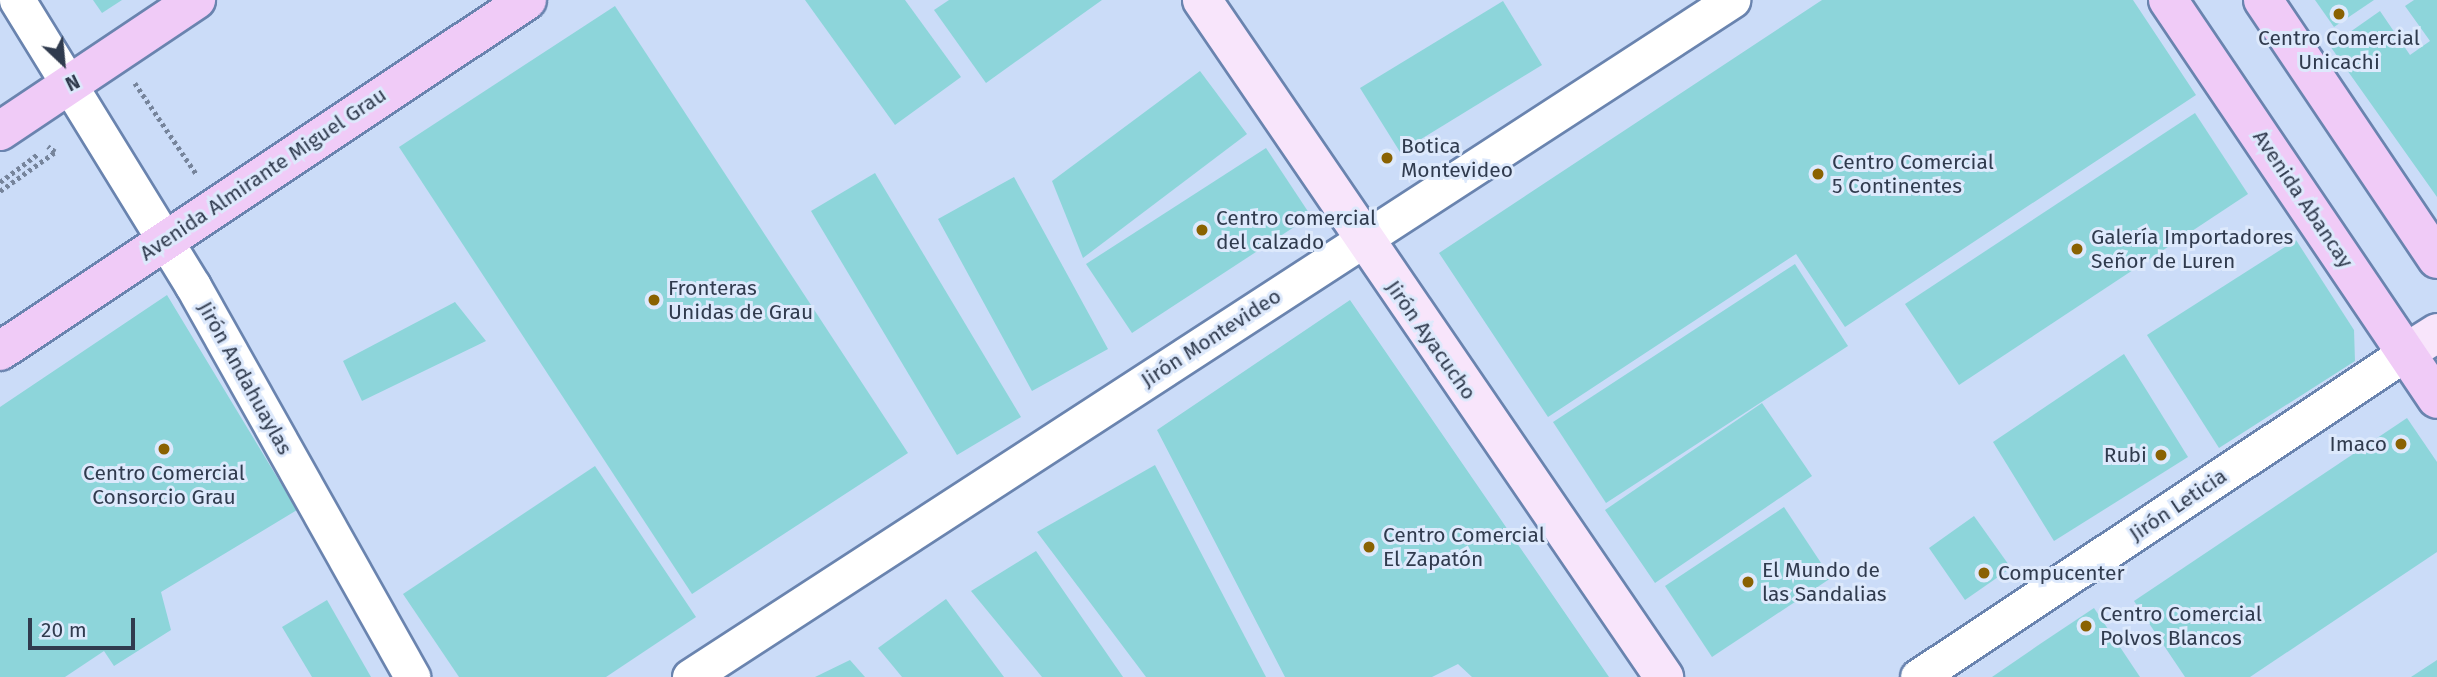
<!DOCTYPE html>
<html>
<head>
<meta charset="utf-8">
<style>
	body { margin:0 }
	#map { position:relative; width:2437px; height:677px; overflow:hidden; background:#cbdcf8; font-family:"Fira Sans",sans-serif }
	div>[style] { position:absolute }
	.building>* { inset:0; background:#8dd5da }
	.path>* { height:4.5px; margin-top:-2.25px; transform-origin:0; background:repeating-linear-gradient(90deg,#76849b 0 3.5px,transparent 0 7px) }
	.roads { filter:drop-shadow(2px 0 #6a84af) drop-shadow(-2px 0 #6a84af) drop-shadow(0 2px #6a84af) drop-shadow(0 -2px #6a84af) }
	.street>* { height:35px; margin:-17.5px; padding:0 17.5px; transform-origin:17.5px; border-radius:17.5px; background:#fff }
	.secondary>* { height:38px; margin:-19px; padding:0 19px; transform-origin:19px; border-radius:19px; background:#f8e5fb }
	.primary>* { height:38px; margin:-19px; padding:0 19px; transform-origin:19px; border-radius:19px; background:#f0cbf7 }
	.dots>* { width:19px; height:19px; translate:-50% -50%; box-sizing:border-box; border:4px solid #dde9fc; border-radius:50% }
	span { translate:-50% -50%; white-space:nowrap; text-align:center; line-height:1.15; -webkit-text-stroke:6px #dde9fc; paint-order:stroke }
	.poi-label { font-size:21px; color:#303b4e }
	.left { translate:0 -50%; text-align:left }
	.right { translate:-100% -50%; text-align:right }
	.street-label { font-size:21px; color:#303b4e }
	.north { position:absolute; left:28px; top:28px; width:70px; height:70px; -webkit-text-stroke:5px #dde9fc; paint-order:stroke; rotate:154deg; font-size:19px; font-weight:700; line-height:28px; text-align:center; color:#303b4e }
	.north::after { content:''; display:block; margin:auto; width:24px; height:32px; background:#303b4e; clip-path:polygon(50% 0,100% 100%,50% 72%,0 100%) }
	.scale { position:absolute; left:28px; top:618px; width:107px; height:32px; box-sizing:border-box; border:4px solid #303b4e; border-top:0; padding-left:9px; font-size:21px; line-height:24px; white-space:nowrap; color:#303b4e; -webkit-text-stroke:5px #dde9fc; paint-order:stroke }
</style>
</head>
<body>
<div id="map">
	<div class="building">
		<div style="clip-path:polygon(93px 0,122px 0,102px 13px)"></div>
		<div style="clip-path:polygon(805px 0,905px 0,961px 77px,895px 125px)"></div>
		<div style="clip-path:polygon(949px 0,1102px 0,986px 83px,934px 10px)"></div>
		<div style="clip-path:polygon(1822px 0,2133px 0,2196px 95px,1845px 327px,1796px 254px,1548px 417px,1439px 253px)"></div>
		<div style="clip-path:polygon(2315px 0,2374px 0,2334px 27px)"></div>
		<div style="clip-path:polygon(2414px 0,2437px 0,2437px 197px,2330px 46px,2380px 11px,2410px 55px,2430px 41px,2405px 6px)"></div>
		<div style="clip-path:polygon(1503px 1px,1542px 65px,1400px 152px,1360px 88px)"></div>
		<div style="clip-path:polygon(615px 6px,908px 453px,692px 594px,399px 147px)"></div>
		<div style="clip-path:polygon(1200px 71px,1247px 134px,1083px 258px,1052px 181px)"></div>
		<div style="clip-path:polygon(2195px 113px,2248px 194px,1959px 385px,1905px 304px)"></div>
		<div style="clip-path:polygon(1266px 148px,1311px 216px,1132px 333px,1086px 264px)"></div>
		<div style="clip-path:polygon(875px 173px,1021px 417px,957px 455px,811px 211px)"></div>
		<div style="clip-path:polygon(1014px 177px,1108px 349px,1032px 391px,938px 219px)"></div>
		<div style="clip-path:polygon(2296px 240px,2354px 330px,2355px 361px,2219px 448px,2147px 335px)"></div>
		<div style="clip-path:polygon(1795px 264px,1848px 346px,1606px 503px,1553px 422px)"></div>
		<div style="clip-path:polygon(167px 295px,297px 510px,161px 592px,171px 630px,114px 666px,104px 651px,65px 677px,0 677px,0 407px)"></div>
		<div style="clip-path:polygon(1350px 300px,1609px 677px,1472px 677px,1458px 664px,1432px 677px,1285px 677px,1157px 430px)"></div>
		<div style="clip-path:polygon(455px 302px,486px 341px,362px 401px,343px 361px)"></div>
		<div style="clip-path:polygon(2124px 354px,2188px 457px,2054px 541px,1993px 442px)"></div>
		<div style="clip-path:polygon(1762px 403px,1812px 476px,1655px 583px,1605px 510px)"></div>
		<div style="clip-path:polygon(2407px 418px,2437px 462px,2437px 552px,2250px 677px,2185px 677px,2134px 601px)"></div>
		<div style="clip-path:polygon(1155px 465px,1266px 677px,1146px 677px,1037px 532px)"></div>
		<div style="clip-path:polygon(595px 466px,696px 617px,606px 677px,459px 677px,403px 594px)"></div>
		<div style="clip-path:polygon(1784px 507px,1831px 578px,1712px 657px,1665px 586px)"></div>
		<div style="clip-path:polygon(1974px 516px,2011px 568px,1965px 600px,1929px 548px)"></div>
		<div style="clip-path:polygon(1036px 551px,1123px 677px,1042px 677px,971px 591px)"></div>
		<div style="clip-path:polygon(946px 599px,1004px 677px,902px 677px,878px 648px)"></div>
		<div style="clip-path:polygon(327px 600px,371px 677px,312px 677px,282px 627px)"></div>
		<div style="clip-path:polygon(2094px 608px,2140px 677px,1992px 677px,2040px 644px)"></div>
		<div style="clip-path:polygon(850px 660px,865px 677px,815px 677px)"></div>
		<div style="clip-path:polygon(2437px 660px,2437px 677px,2411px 677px)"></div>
	</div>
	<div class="path">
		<div style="left:135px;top:83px;width:111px;rotate:56deg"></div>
		<div style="left:0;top:182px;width:47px;rotate:-36.4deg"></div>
		<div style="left:0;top:191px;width:67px;rotate:-35.3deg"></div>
		<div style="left:55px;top:152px;width:9px;rotate:-144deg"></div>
	</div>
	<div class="roads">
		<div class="street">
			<div style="left:17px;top:0;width:336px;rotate:58.4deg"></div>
			<div style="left:193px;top:286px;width:448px;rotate:60.7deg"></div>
			<div style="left:690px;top:677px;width:1243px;rotate:-33.01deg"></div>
			<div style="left:1918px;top:677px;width:587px;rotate:-33.61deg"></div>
		</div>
		<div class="secondary">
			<div style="left:1202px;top:0;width:820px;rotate:55.69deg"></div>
			<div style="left:2407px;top:352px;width:36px;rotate:-32deg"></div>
		</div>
		<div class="primary">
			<div style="left:2168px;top:0;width:481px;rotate:56deg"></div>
			<div style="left:2263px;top:0;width:312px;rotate:56.1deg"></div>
			<div style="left:0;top:131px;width:236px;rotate:-33.8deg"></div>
			<div style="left:0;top:351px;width:633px;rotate:-33.66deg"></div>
		</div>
	</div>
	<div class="dots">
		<div style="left:2339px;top:14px;background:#8a6202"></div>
		<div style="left:1387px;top:158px;background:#8a6202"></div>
		<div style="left:1818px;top:174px;background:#8a6202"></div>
		<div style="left:1202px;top:230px;background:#8a6202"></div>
		<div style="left:2077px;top:249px;background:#8a6202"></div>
		<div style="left:654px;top:300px;background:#8a6202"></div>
		<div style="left:2401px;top:444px;background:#8a6202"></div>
		<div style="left:164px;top:449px;background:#8a6202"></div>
		<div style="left:2161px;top:455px;background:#8a6202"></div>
		<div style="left:1369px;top:547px;background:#8a6202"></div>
		<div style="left:1984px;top:573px;background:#8a6202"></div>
		<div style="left:1748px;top:582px;background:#8a6202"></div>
		<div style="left:2086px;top:626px;background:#8a6202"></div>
	</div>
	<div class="poi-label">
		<span style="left:2339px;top:50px">Centro Comercial<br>Unicachi</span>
		<span class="left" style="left:1401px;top:158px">Botica<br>Montevideo</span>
		<span class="left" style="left:1832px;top:174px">Centro Comercial<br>5 Continentes</span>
		<span class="left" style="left:1216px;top:230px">Centro comercial<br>del calzado</span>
		<span class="left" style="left:2091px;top:249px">Galería Importadores<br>Señor de Luren</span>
		<span class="left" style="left:668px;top:300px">Fronteras<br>Unidas de Grau</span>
		<span class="right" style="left:2387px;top:444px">Imaco</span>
		<span class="right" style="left:2147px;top:455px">Rubi</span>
		<span style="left:164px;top:485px">Centro Comercial<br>Consorcio Grau</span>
		<span class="left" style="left:1383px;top:547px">Centro Comercial<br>El Zapatón</span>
		<span class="left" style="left:1762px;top:582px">El Mundo de<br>las Sandalias</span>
		<span class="left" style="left:1998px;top:573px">Compucenter</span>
		<span class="left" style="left:2100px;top:626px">Centro Comercial<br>Polvos Blancos</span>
	</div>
	<div class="street-label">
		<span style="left:263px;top:174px;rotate:-34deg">Avenida Almirante Miguel Grau</span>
		<span style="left:2303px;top:199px;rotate:56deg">Avenida Abancay</span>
		<span style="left:1211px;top:338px;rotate:-33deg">Jirón Montevideo</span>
		<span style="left:1431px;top:340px;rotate:55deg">Jirón Ayacucho</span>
		<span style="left:245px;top:378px;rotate:61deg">Jirón Andahuaylas</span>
		<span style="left:2178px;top:505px;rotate:-34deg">Jirón Leticia</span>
	</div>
	<div class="north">N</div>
	<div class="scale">20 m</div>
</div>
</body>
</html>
